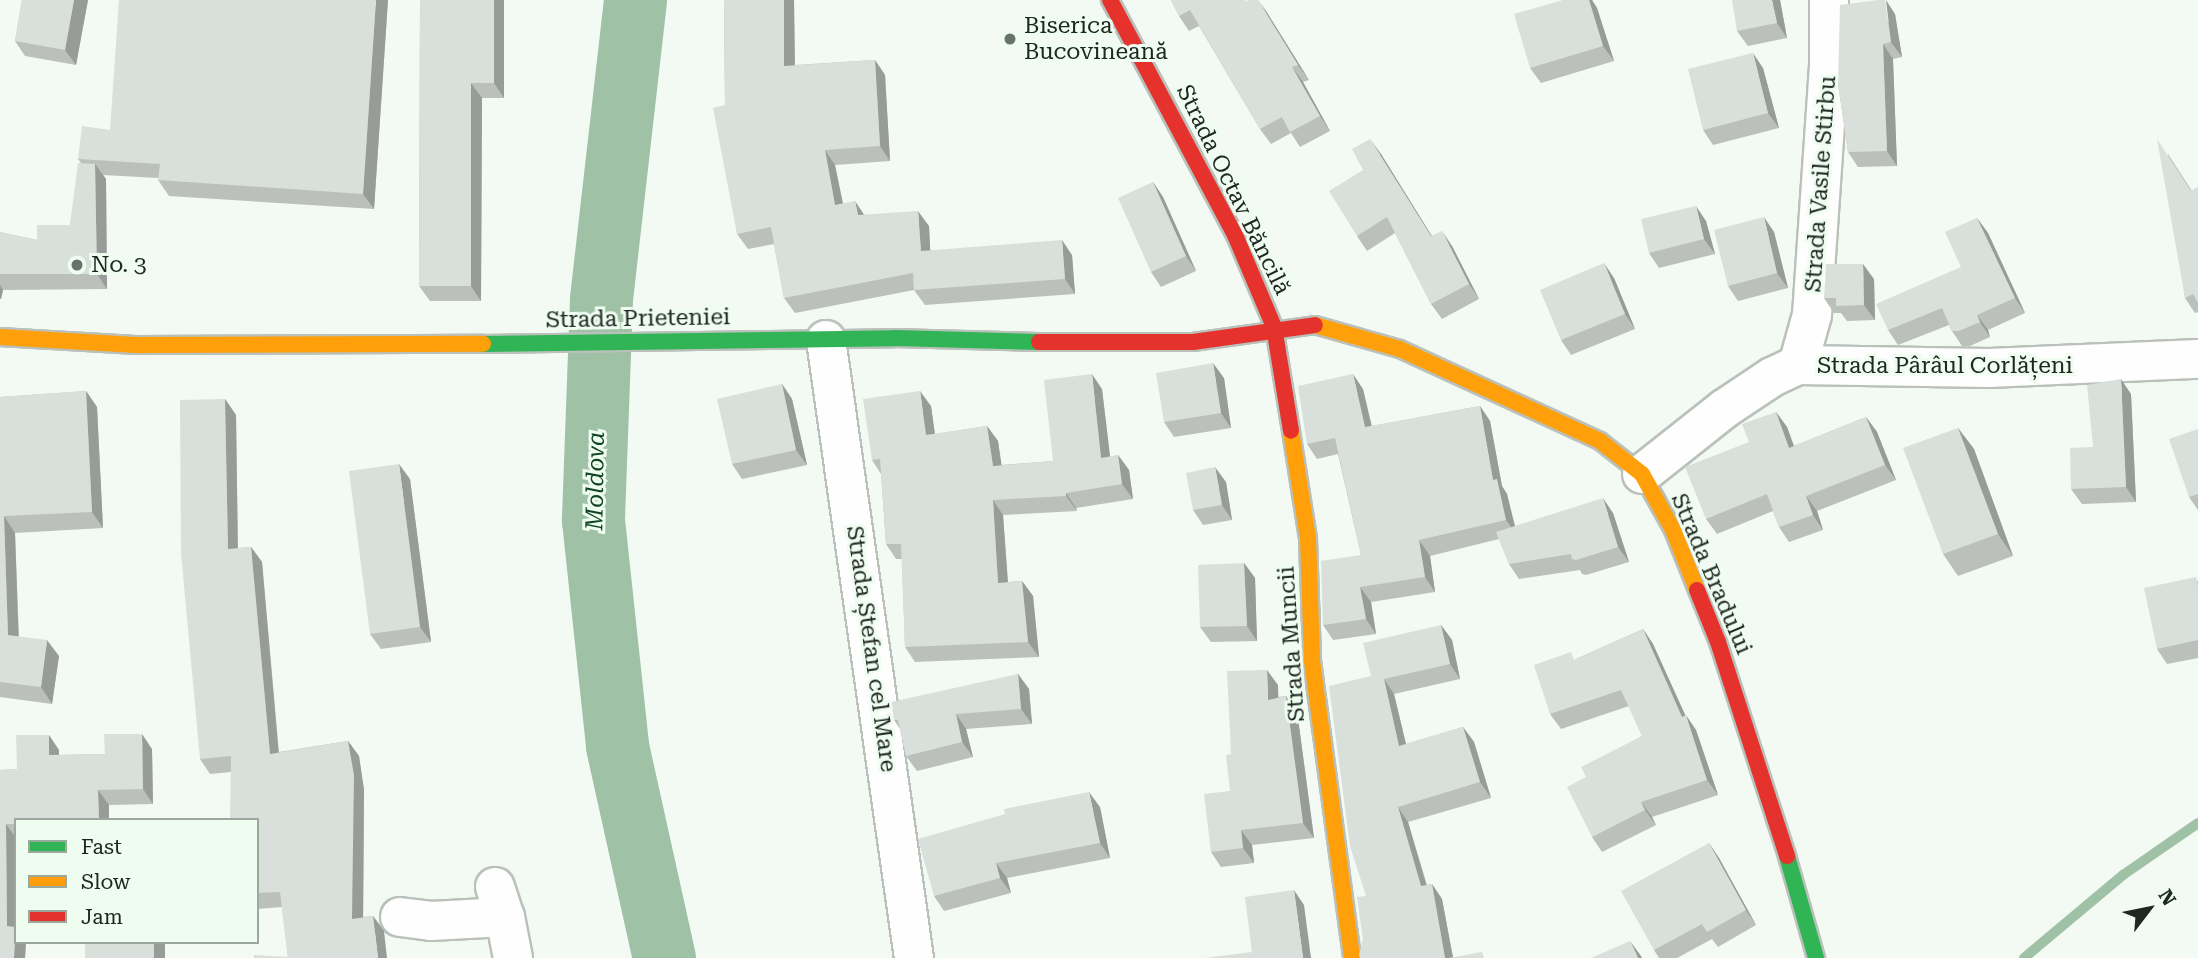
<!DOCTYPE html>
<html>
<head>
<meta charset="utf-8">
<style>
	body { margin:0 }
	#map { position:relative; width:2198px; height:958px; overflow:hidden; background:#f2faf3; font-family:"Roboto Serif",serif }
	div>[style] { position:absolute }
	.stream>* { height:10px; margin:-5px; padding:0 5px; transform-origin:5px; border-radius:5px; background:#9fc1a5 }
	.river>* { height:63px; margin:-31.5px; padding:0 31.5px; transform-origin:31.5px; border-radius:31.5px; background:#9fc1a5 }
	.roads { filter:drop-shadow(2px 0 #bac1bb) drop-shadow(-2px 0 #bac1bb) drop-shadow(0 2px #bac1bb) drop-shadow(0 -2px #bac1bb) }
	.street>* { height:38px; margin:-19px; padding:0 19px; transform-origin:19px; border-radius:19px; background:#fdfefd }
	.fast>* { height:16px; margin:-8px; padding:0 8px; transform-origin:8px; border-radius:8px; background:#30b455 }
	.slow>* { height:16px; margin:-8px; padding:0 8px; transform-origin:8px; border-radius:8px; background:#ff9f0a }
	.jam>* { height:16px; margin:-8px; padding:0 8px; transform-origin:8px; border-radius:8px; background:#e5322d }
	.wall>* { inset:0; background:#bbc0bb }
	.shaded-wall>* { inset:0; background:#989c99 }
	.building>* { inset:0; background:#d9dfda }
	.dots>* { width:19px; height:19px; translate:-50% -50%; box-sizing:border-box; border:4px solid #effdf1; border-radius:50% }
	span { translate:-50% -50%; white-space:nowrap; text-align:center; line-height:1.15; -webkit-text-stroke:6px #effdf1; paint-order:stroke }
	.poi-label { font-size:23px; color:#202621 }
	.left { translate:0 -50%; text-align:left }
	.street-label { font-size:23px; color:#202621 }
	.water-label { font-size:24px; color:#104521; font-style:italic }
	.legend { position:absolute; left:14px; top:818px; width:245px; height:126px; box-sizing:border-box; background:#effdf1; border:2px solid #9ca79e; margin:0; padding:9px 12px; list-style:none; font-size:21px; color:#202621 }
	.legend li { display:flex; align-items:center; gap:14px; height:35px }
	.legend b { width:35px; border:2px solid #9ca79e }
	.north { position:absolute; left:2114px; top:874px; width:70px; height:70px; -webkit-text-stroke:5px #effdf1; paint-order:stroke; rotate:58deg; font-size:19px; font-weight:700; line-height:28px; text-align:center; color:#202621 }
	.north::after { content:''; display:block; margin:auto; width:24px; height:32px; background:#202621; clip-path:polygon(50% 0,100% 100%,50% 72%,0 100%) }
</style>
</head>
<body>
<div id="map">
	<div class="stream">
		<div style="left:2024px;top:958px;width:129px;rotate:-40deg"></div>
		<div style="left:2123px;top:875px;width:91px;rotate:-34.7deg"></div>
	</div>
	<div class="river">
		<div style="left:635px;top:0;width:301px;rotate:96.5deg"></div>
		<div style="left:601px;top:299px;width:221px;rotate:92.1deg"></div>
		<div style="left:593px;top:520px;width:227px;rotate:83.9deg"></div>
		<div style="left:617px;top:746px;width:217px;rotate:77.5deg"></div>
	</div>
	<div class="roads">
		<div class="street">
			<div style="left:826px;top:340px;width:624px;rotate:81.9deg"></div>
			<div style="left:1798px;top:365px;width:52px;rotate:-74.4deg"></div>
			<div style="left:1812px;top:315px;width:250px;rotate:-86.1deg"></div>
			<div style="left:1829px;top:66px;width:66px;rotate:-90deg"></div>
			<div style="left:1642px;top:474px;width:105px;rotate:-38.4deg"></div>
			<div style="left:1724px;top:409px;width:58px;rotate:-33.7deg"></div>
			<div style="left:1772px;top:377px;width:29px;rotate:-25deg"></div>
			<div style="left:1798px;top:365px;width:191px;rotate:0.9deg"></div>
			<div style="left:1989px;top:368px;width:209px;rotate:-2.5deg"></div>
			<div style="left:495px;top:887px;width:32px;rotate:72deg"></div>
			<div style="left:505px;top:917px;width:42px;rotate:79deg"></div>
			<div style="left:400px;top:917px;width:31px;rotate:7deg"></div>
			<div style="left:431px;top:921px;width:74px;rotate:-3.1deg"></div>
		</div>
		<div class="fast">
			<div style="left:483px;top:344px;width:412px;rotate:-0.8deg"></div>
			<div style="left:895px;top:338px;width:144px;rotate:1.6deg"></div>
			<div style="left:1787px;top:856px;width:106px;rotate:74.1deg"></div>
		</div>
		<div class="slow">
			<div style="left:1315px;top:325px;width:88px;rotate:15.8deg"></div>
			<div style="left:1400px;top:349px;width:220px;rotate:24.7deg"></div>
			<div style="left:1600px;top:441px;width:53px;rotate:38.2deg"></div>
			<div style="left:1642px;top:474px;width:64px;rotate:61deg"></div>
			<div style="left:1673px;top:530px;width:65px;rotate:68.2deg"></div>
			<div style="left:0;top:337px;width:136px;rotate:3.4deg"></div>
			<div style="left:136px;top:345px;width:347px;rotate:-0.2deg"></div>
			<div style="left:1291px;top:431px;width:108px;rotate:81deg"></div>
			<div style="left:1308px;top:538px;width:123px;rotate:88.1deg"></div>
			<div style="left:1312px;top:661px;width:300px;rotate:82.3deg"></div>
		</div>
		<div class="jam">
			<div style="left:1110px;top:0;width:266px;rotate:62deg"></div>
			<div style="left:1235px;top:235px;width:100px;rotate:67deg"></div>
			<div style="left:1274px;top:327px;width:105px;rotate:80.7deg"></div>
			<div style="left:1039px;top:342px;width:154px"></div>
			<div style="left:1193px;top:342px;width:123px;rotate:-7.9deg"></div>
			<div style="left:1697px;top:590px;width:56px;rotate:68deg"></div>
			<div style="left:1718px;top:642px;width:225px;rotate:72.1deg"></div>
		</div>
	</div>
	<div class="wall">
		<div style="clip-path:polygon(22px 0,88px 0,76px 65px,25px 56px,15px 41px)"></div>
		<div style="clip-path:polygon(388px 0,374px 209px,169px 196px,158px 180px,158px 178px,103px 175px,106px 179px,107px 289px,3px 290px,1px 299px,0 299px,0 232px,37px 240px,70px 225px,81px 163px,78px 159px,110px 130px)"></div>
		<div style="clip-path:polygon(420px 0,504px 0,504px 98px,482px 98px,481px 301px,430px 301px,419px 286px)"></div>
		<div style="clip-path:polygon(724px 0,794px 0,795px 65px,875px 60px,885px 75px,890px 161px,835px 165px,843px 203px,865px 215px,929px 226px,930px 250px,1072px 255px,1075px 294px,925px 305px,914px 290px,795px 313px,784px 298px,774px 244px,748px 249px,737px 234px,725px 105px)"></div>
		<div style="clip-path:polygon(1171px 0,1266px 11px,1309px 80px,1303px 82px,1330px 131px,1300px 147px,1291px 133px,1271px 144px,1260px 129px,1199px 26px,1189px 31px,1179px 16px)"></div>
		<div style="clip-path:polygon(1563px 0,1592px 0,1597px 8px,1614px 61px,1541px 83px,1530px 68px)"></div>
		<div style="clip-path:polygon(1780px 0,1787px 38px,1748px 46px,1737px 31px)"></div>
		<div style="clip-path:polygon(1895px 14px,1902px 57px,1893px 59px,1897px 166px,1858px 167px,1848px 152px,1838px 84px)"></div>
		<div style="clip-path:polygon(1763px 68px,1779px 128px,1713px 145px,1703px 130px)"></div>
		<div style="clip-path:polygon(1381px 154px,1432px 236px,1452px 246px,1479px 299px,1442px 319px,1431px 304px,1395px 233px,1367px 251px,1357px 236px,1363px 170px)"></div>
		<div style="clip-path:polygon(2168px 154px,2192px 191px,2198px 187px,2198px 312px,2195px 313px,2185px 298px)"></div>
		<div style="clip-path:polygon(1153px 182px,1163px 197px,1196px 271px,1161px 287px,1151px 272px)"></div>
		<div style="clip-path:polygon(1977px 218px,1988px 233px,2025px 313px,1988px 330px,1990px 337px,1970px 346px,1962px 346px,1952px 331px,1949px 325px,1898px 345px,1888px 330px,1961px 267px)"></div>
		<div style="clip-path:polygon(1706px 221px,1715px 254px,1659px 268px,1649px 253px)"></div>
		<div style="clip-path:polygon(1774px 232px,1788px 288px,1738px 301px,1728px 286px)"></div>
		<div style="clip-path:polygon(1614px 278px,1635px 329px,1571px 355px,1561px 340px)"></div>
		<div style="clip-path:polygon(1874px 279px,1875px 320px,1847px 321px,1841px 313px,1834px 313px,1824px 298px)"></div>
		<div style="clip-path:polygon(1224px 378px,1231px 428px,1174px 437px,1164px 422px)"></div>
		<div style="clip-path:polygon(782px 384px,792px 399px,807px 465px,742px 479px,732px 464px)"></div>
		<div style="clip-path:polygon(1102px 389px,1110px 457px,1118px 455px,1129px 470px,1133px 499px,1076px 508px,1077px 511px,1003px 515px,1008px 582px,1022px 581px,1033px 596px,1039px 657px,915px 662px,905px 647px,902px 559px,896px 559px,886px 544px,881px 474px,872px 460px,931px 406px,935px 434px,987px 426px,998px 441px,1001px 465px,1053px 461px)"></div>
		<div style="clip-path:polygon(1363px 389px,1372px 426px,1480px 406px,1490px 421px,1502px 486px,1507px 494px,1515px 526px,1613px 513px,1629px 562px,1586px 575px,1582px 574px,1580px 570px,1519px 579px,1509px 564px,1499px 539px,1430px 556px,1435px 592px,1371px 602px,1376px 634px,1333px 640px,1323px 625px,1361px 555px,1338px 454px,1317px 459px,1307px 444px)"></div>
		<div style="clip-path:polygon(86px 391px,97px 407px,103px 528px,15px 533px,19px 637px,59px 656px,52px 704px,0 697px,0 397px)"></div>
		<div style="clip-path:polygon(2131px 394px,2136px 502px,2082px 504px,2071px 489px,2093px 447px)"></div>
		<div style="clip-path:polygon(225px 399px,236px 415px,238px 548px,251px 547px,262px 562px,279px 752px,348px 741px,359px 756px,364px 790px,363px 917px,373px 916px,384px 931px,288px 957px,282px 907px,257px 909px,257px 820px,231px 772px,210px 774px,200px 759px)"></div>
		<div style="clip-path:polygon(1776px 412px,1787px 427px,1794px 446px,1866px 417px,1877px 432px,1896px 480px,1817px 511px,1823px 530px,1789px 542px,1779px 527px,1773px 511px,1717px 534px,1706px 519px,1749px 442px)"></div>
		<div style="clip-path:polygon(1958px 428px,1974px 449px,2013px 556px,1958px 576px,1943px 554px)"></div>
		<div style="clip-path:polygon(2198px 429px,2198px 510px,2189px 497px)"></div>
		<div style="clip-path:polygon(410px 479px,431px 642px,381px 649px,370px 634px)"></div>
		<div style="clip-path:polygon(1226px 482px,1232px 520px,1203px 525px,1193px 510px)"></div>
		<div style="clip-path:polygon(1244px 563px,1255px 578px,1257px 641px,1211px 642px,1200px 627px)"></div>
		<div style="clip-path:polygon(2198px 580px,2198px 658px,2167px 664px,2157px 649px)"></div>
		<div style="clip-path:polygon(1441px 625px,1452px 640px,1460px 679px,1394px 694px,1406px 744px,1463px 727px,1474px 742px,1491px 798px,1408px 822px,1427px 885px,1432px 884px,1442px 899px,1453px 957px,1360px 958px,1363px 940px,1366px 896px,1371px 676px)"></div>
		<div style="clip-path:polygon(1643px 629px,1653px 644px,1685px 716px,1696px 730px,1718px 795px,1652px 817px,1656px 825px,1602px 852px,1592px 837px,1586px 777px,1642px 736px,1629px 706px,1561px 729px,1550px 714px,1576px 659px)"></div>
		<div style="clip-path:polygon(1018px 674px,1029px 689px,1032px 724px,966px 729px,973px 757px,917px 771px,906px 756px,900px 729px,894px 720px)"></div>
		<div style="clip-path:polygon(1278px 685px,1278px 697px,1286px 696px,1297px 711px,1314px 838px,1252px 845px,1254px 863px,1221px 867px,1211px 852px,1230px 791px,1231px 754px)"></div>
		<div style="clip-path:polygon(152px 749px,153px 804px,109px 805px,109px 820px,16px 820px,16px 942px,26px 942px,25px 958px,0 958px,0 770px,17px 769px,59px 750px,59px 755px,105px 754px)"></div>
		<div style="clip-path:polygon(1100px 807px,1110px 858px,1007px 878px,1011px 893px,944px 911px,934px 896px)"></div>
		<div style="clip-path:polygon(1709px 843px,1719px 858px,1756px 925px,1718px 947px,1712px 939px,1677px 958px,1659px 958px,1654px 950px)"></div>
	</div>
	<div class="shaded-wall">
		<div style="clip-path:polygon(74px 0,88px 0,76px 65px,65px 50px)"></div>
		<div style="clip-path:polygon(376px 0,388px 0,374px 209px,363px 194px)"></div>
		<div style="clip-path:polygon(494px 0,504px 0,504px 98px,494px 83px)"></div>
		<div style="clip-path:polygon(784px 0,794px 0,795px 81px,784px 66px)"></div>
		<div style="clip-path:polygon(1258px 0,1266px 11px,1309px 80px,1298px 65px)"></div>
		<div style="clip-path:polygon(1589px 0,1592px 0,1597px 8px,1614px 61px,1603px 46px)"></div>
		<div style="clip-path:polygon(1772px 0,1780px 0,1787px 38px,1777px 23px)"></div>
		<div style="clip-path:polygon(1886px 0,1895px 14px,1902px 57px,1891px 42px)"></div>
		<div style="clip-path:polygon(1883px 44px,1893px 59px,1897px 166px,1887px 151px)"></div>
		<div style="clip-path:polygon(1753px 53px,1763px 68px,1779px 128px,1768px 113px)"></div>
		<div style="clip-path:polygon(875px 60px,885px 75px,890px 161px,880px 146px)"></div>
		<div style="clip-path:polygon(1292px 67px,1303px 82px,1330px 131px,1320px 116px)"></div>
		<div style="clip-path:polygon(471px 83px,482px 98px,481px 301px,471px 286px)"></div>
		<div style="clip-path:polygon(1370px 139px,1381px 154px,1441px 251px,1431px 236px)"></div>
		<div style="clip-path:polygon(825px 150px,835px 165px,846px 220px,835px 205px)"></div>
		<div style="clip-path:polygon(95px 164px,106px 179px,107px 289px,97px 274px)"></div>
		<div style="clip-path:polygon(1153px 182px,1163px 197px,1196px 271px,1186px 256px)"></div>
		<div style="clip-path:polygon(855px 201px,865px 216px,858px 215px)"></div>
		<div style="clip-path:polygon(1696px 206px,1706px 221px,1715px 254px,1704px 239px)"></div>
		<div style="clip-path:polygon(918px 211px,929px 226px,931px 266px,921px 251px)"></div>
		<div style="clip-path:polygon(1764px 217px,1774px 232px,1788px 288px,1777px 273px)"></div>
		<div style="clip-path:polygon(1977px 218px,1988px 233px,2025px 313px,2015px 298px)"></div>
		<div style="clip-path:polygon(1442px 231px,1452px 246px,1479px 299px,1469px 284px)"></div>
		<div style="clip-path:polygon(1062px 240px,1072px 255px,1075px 294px,1065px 279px)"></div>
		<div style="clip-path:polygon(1604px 263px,1614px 278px,1635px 329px,1625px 314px)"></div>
		<div style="clip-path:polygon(1863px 264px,1874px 279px,1875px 320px,1864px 305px)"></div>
		<div style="clip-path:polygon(0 285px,3px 290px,1px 299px,0 298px)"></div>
		<div style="clip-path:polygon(1977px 315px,1988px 330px,1990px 337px,1980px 322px)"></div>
		<div style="clip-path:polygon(1213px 363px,1224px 378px,1231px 428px,1221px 413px)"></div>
		<div style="clip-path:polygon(1092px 374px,1102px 389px,1112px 473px,1101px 458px)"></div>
		<div style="clip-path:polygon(1353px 374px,1363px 389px,1375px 442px,1365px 427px)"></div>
		<div style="clip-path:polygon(2121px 379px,2131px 394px,2136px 502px,2126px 487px)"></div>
		<div style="clip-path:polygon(782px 384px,792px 399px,807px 465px,796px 450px)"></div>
		<div style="clip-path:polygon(86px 391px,97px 407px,103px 528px,92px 512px)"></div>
		<div style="clip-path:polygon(920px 391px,931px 406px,937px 450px,926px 435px)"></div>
		<div style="clip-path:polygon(225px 399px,236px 415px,238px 564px,228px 549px)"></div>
		<div style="clip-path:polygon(1480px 406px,1490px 421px,1502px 486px,1507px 494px,1517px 535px,1506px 520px,1493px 480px)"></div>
		<div style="clip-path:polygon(1776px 412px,1787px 427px,1800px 463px,1789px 448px)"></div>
		<div style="clip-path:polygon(1866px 417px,1877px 432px,1896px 480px,1885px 465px)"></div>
		<div style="clip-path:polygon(987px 426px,998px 441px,1004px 481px,993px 466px)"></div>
		<div style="clip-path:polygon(1958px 428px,1974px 449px,2013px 556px,1998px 534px)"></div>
		<div style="clip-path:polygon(1118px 455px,1129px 470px,1133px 499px,1122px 484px)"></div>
		<div style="clip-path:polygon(399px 464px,410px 479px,431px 642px,420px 627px)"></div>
		<div style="clip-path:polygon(1215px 467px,1226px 482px,1232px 520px,1222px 505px)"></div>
		<div style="clip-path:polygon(1066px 493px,1076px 508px,1077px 511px,1066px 496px)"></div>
		<div style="clip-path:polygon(1806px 496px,1817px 511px,1823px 530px,1813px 515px)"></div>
		<div style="clip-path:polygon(1603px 498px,1613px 513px,1629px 562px,1618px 547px)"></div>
		<div style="clip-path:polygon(993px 500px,1003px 515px,1009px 598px,998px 583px)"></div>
		<div style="clip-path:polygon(4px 516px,15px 533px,19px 651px,8px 635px)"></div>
		<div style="clip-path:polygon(1419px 540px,1430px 556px,1435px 592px,1425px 577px)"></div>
		<div style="clip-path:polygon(251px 547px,262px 562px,280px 769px,270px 754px)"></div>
		<div style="clip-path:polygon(1244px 563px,1255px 578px,1257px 641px,1247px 626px)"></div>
		<div style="clip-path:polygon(1022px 581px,1033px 596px,1039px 657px,1028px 642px)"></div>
		<div style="clip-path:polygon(1360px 587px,1371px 602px,1376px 634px,1366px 619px)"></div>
		<div style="clip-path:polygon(1441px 625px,1452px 640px,1460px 679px,1450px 664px)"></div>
		<div style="clip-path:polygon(1643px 629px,1653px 644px,1688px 721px,1686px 715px,1696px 730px,1718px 795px,1707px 780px,1682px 717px)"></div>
		<div style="clip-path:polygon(47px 640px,59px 656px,52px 704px,41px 687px)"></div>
		<div style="clip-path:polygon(1267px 670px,1278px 685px,1279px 715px,1268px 700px)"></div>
		<div style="clip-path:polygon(1018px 674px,1029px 689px,1032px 724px,1021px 709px)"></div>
		<div style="clip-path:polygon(1384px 679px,1394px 694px,1410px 761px,1399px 746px)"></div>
		<div style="clip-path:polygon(1286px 696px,1297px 711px,1314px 838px,1303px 823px)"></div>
		<div style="clip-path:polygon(956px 714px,966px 729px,973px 757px,962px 742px)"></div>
		<div style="clip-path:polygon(1463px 727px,1474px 742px,1491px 798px,1480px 782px)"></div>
		<div style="clip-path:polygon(142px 734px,152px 749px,153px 804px,143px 789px)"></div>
		<div style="clip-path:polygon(49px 735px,59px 750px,59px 770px,49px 755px)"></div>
		<div style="clip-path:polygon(348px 741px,359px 756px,364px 790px,363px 934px,352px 919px)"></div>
		<div style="clip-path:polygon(98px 790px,109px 805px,109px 820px,99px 820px)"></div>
		<div style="clip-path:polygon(1089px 792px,1100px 807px,1110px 858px,1100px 843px)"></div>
		<div style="clip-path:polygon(1641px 802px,1652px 817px,1656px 825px,1645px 810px)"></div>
		<div style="clip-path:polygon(1398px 807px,1408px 822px,1431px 901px,1421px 886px)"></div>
		<div style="clip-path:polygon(6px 824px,16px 838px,16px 942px,26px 942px,25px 958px,14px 958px,7px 926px)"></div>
		<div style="clip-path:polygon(1241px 830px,1252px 845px,1254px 863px,1243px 848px)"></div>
		<div style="clip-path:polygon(1709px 843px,1719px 858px,1756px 925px,1746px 910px)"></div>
		<div style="clip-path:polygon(996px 863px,1007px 878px,1011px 893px,1000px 878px)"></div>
		<div style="clip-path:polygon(1432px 884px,1442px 899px,1453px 958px,1445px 958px)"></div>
		<div style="clip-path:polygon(1294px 890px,1304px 905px,1311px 958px,1303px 958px)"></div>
		<div style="clip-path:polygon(373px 916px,384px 931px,387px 958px,378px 958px)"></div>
		<div style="clip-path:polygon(1630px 941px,1641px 956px,1642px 958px,1638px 958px)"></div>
		<div style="clip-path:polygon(154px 942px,165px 942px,165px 958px,154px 958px)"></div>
	</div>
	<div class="building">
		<div style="clip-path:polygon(22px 0,74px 0,65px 50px,15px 41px)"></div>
		<div style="clip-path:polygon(119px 0,376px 0,363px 194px,158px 180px,160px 164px,78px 159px,82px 126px,110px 130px)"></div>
		<div style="clip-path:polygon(420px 0,494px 0,494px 83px,471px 83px,471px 286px,419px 286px)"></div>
		<div style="clip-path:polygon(724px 0,784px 0,784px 66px,875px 60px,880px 146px,825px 150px,835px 205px,855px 201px,858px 215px,918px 211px,921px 251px,1062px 240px,1065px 279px,914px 290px,913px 273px,784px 298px,771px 227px,737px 234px,713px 108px,725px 105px)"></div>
		<div style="clip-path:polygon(1171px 0,1245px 0,1246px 2px,1248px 0,1258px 0,1298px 65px,1292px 67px,1320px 116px,1290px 132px,1282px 117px,1260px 129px,1190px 10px,1179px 16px)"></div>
		<div style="clip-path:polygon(1563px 0,1589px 0,1603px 46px,1530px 68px,1514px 14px)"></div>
		<div style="clip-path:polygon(1732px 0,1772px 0,1777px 23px,1737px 31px)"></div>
		<div style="clip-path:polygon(1878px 0,1885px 0,1891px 42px,1883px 44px,1887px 151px,1848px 152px,1838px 84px,1840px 5px)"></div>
		<div style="clip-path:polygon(1753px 53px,1768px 113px,1703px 130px,1688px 69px)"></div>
		<div style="clip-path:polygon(1370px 139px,1431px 236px,1442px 231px,1469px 284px,1431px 304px,1387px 217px,1357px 236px,1329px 191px,1363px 170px,1352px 149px)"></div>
		<div style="clip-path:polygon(2157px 139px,2191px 191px,2198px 187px,2198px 303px,2193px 294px,2185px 298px)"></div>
		<div style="clip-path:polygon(78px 163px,95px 164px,97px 274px,0 274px,0 232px,37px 240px,37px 225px,70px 225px)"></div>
		<div style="clip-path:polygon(1153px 182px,1186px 256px,1151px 272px,1118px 198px)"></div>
		<div style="clip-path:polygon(1696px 206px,1704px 239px,1649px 253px,1641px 219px)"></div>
		<div style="clip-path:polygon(1764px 217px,1777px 273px,1728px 286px,1714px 230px)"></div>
		<div style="clip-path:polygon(1977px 218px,2015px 298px,1977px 315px,1980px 322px,1959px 331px,1952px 331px,1942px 308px,1888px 330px,1876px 304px,1961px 267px,1945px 232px)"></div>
		<div style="clip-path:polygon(1604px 263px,1625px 314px,1561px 340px,1540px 290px)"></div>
		<div style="clip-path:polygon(1826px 264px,1863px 264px,1864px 305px,1836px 306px,1836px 298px,1824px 298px)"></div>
		<div style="clip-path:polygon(1213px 363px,1221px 413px,1164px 422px,1156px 373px)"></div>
		<div style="clip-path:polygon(1092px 374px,1101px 458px,1118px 455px,1122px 484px,1066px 493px,1066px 496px,993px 500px,998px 583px,1022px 581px,1028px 642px,905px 647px,901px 544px,886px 544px,880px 459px,872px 460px,863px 399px,920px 391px,926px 435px,987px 426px,993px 466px,1053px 461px,1044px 380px)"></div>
		<div style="clip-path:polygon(1353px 374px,1365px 427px,1480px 406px,1493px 480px,1497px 479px,1506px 520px,1419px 540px,1425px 577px,1360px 587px,1366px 619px,1323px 625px,1321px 561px,1361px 555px,1335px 438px,1307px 444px,1298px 386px)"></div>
		<div style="clip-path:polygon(2121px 379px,2126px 487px,2071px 489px,2070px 448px,2093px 447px,2087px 385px)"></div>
		<div style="clip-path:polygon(782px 384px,796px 450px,732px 464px,717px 399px)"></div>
		<div style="clip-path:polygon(86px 391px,92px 512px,4px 516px,8px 635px,47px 640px,41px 687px,0 682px,0 397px)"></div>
		<div style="clip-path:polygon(225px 399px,228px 549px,251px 547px,270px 754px,348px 741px,354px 775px,352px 919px,373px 916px,378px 958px,254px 958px,254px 955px,288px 957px,280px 892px,257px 893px,257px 820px,230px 820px,231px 756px,200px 759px,181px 553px,180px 400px)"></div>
		<div style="clip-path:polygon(1776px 412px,1789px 448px,1866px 417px,1885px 465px,1806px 496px,1813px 515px,1779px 527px,1767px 494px,1706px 519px,1685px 467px,1749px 442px,1742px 424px)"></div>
		<div style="clip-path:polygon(1958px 428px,1998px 534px,1943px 554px,1903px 448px)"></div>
		<div style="clip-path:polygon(2198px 429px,2198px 494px,2189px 497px,2169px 439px)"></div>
		<div style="clip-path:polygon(399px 464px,420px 627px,370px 634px,349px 471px)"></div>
		<div style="clip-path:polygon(1215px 467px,1222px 505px,1193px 510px,1186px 473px)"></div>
		<div style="clip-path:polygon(1603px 498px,1618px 547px,1576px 560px,1572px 559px,1571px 554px,1509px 564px,1496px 532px)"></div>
		<div style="clip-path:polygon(1244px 563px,1247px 626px,1200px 627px,1198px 565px)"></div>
		<div style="clip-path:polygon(2196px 577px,2198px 586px,2198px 640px,2157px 649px,2144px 588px)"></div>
		<div style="clip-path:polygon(1441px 625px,1450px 664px,1384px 679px,1399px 746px,1463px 727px,1480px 782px,1398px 807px,1421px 886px,1432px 884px,1445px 958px,1360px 958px,1359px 955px,1363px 940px,1357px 897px,1366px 896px,1350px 846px,1329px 686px,1371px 676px,1363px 643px)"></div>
		<div style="clip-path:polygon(1643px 629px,1682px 717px,1686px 715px,1707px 780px,1641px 802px,1645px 810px,1592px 837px,1567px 787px,1586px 777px,1581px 767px,1642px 736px,1621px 690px,1550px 714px,1534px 665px,1571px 652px,1574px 660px)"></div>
		<div style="clip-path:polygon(1267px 670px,1268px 700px,1286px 696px,1303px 823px,1241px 830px,1243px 848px,1211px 852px,1204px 794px,1230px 791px,1226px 755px,1231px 754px,1227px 671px)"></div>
		<div style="clip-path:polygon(1018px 674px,1021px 709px,956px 714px,962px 742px,906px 756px,898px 720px,894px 720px,891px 702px)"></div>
		<div style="clip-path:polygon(104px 734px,142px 734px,143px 789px,98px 790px,99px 820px,16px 820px,16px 824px,6px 824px,7px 926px,16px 927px,16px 928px,14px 958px,0 958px,0 770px,17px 769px,16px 735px,49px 735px,49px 755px,105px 754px)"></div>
		<div style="clip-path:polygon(1089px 792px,1100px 843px,996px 863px,1000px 878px,934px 896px,918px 839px,1005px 814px,1004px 809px)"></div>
		<div style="clip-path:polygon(1709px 843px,1746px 910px,1707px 932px,1702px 924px,1654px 950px,1621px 891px)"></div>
		<div style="clip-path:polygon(1294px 890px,1303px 958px,1205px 958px,1252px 952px,1245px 897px)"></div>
		<div style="clip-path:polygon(1630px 941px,1638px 958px,1591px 958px)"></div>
		<div style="clip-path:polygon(85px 942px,154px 942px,154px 958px,85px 958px)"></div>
		<div style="clip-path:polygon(1482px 952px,1484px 958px,1449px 958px)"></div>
	</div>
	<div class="dots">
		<div style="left:1010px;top:39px;background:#6a706a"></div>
		<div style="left:77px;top:265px;background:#6a706a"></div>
	</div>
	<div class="poi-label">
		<span class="left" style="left:1024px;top:39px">Biserica<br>Bucovineană</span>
		<span class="left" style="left:91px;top:265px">No. 3</span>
	</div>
	<div class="street-label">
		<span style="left:1821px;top:184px;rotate:-86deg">Strada Vasile Stirbu</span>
		<span style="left:1233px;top:190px;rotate:64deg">Strada Octav Băncilă</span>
		<span style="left:638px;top:319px;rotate:-1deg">Strada Prieteniei</span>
		<span style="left:1945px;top:366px">Strada Pârâul Corlățeni</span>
		<span style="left:1711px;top:574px;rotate:67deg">Strada Bradului</span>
		<span style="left:1292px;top:644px;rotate:-94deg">Strada Muncii</span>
		<span style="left:871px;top:649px;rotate:82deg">Strada Ștefan cel Mare</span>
	</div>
	<div class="water-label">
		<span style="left:596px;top:481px;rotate:-89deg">Moldova</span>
	</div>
	<ul class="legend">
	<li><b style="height:9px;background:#30b455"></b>Fast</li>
	<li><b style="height:9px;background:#ff9f0a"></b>Slow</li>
	<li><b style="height:9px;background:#e5322d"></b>Jam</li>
	</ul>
	<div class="north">N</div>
</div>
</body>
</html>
